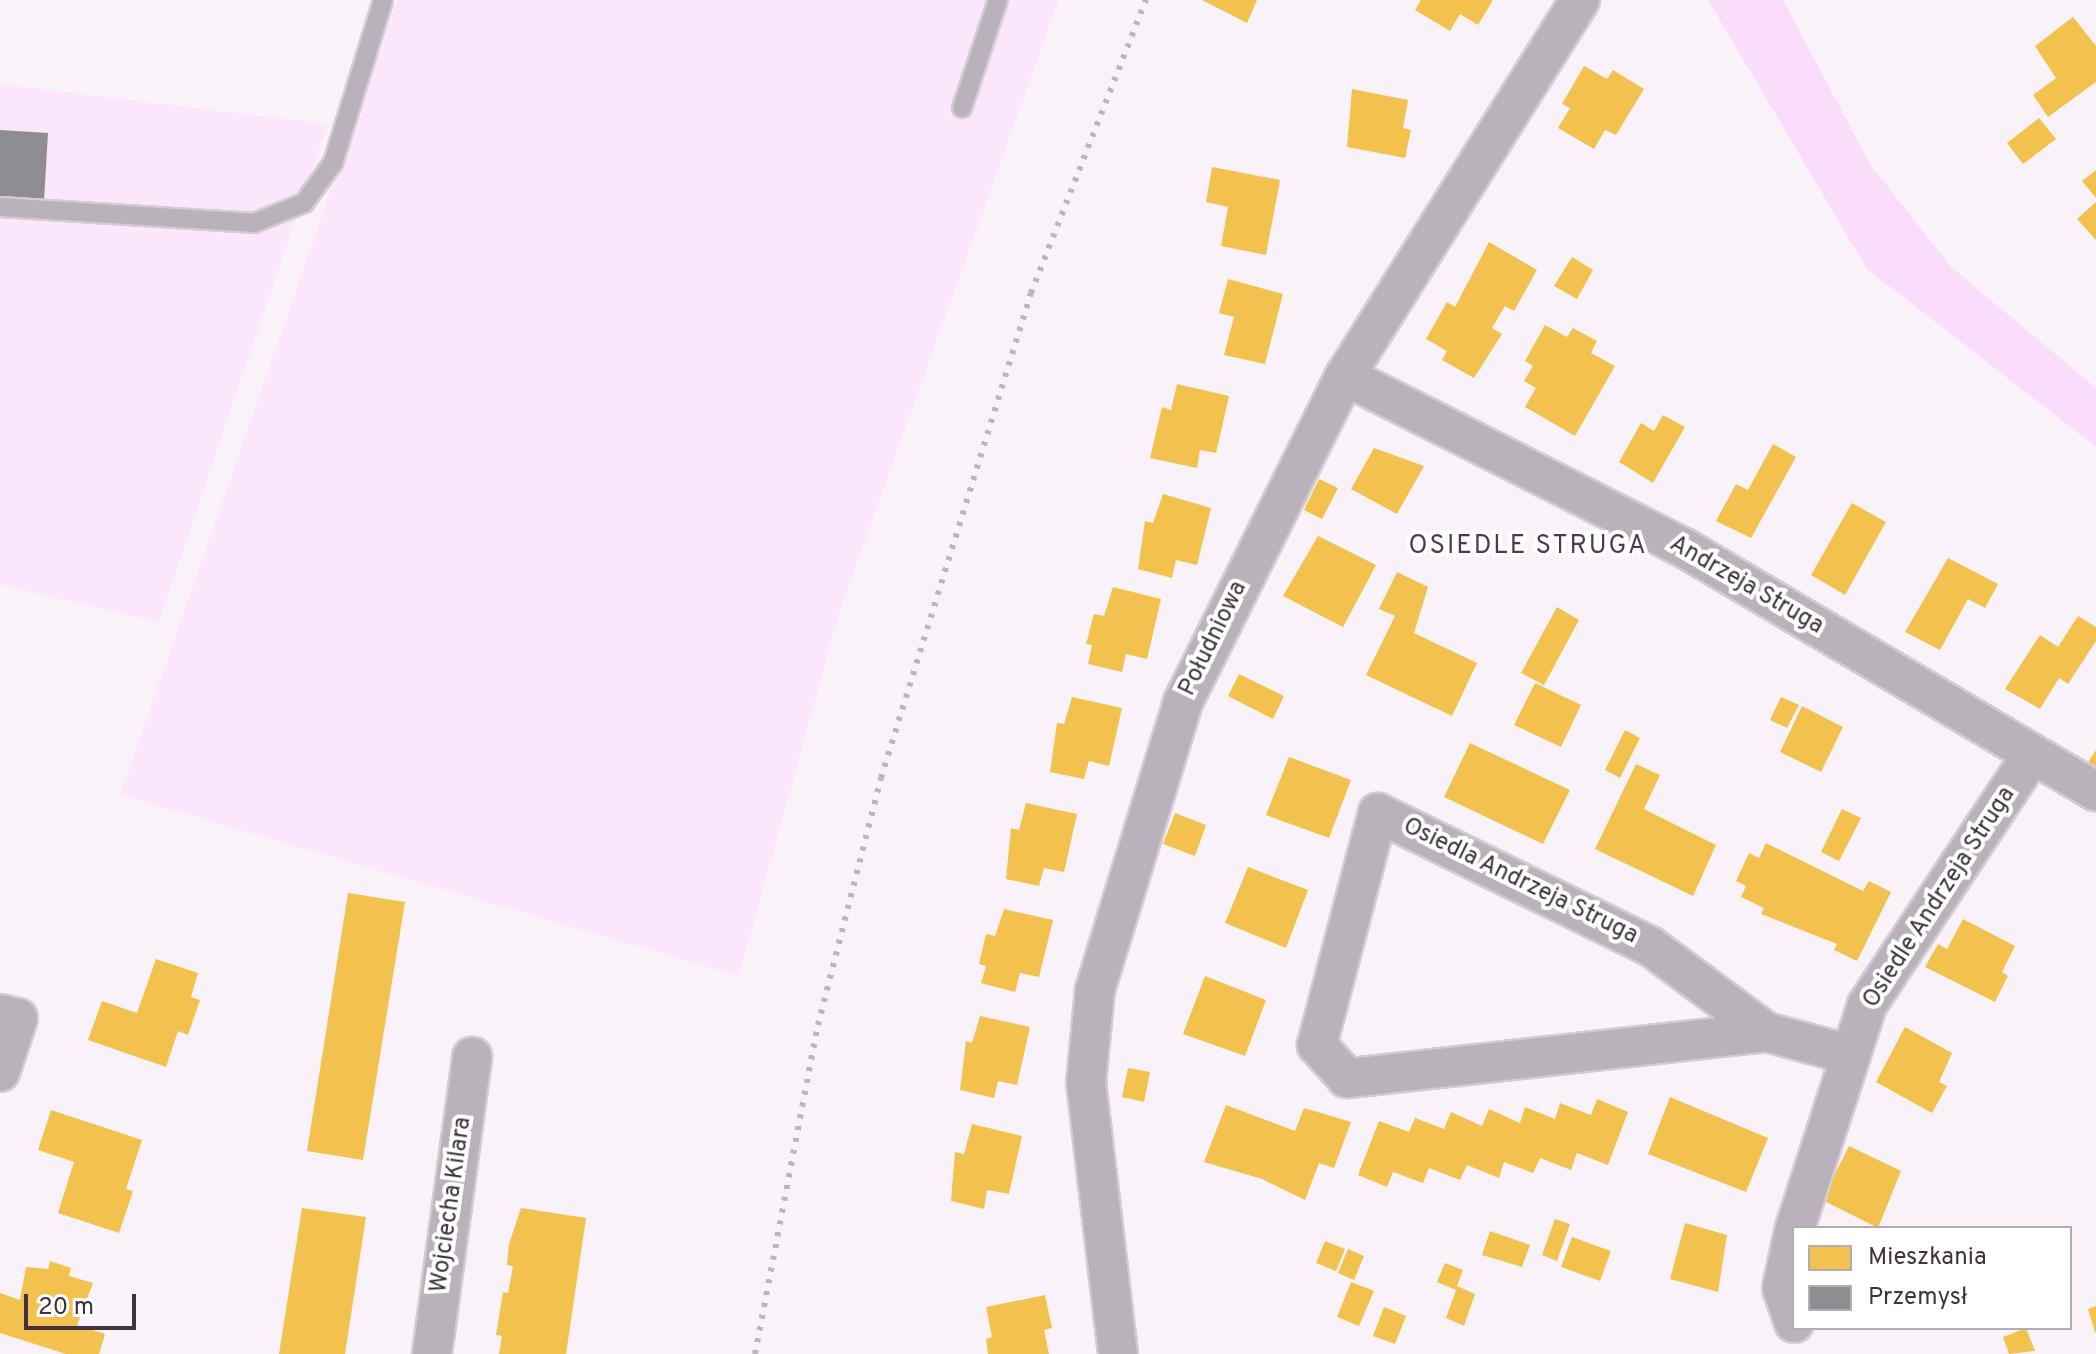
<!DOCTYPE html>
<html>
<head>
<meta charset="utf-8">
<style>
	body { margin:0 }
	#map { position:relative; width:2096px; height:1354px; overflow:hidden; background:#f9f3f9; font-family:Overpass,sans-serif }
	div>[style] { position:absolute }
	.built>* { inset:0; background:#fce6fc }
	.green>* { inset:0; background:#faddfa }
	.homes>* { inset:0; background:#f2c14e }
	.industry>* { inset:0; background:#8d8d92 }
	.roads { filter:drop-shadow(2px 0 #d3cdd3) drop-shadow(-2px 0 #d3cdd3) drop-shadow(0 2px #d3cdd3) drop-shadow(0 -2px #d3cdd3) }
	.lane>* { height:18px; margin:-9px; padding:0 9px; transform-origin:9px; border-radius:9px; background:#bab2ba }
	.street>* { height:38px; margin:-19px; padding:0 19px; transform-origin:19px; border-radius:19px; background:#bab2ba }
	.rail>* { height:6px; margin-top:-3px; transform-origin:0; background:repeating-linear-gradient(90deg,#bdb5bd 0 4px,transparent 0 12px) }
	span { translate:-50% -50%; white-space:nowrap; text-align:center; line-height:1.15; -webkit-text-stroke:8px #fff; paint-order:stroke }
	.street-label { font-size:24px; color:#3e333e }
	.neighbourhood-label { font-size:26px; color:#503950; letter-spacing:2px }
	.legend { position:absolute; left:1792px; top:1226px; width:280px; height:104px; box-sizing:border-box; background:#fff; border:2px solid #b2adb2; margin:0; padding:10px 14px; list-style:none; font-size:24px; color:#3e333e }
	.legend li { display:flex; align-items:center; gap:16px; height:40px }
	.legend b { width:40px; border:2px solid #b2adb2 }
	.scale { position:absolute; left:24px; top:1294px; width:112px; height:36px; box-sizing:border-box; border:4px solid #3e333e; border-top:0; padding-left:10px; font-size:24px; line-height:28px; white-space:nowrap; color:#3e333e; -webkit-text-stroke:6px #fff; paint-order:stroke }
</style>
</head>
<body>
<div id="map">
	<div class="built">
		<div style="clip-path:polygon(397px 0,1059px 0,840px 611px,739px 976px,120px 795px)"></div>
		<div style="clip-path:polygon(0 84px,328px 124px,159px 622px,0 585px)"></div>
	</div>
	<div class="green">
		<div style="clip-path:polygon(1708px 0,1783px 0,1870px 164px,1951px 267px,2096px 388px,2096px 447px,1867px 269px)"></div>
	</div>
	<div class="homes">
		<div style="clip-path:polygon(1202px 0,1257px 0,1247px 23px)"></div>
		<div style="clip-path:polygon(1421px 0,1493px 0,1478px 25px,1460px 14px,1450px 31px,1415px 10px)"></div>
		<div style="clip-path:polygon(2073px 17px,2096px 46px,2096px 82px,2048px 117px,2033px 95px,2056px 78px,2035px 46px)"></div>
		<div style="clip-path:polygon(1584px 66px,1607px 79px,1613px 70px,1644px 89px,1616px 135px,1605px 130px,1594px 149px,1558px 128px,1570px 108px,1562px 104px)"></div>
		<div style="clip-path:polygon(1352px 89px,1408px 100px,1403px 128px,1411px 130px,1405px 158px,1347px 147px)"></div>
		<div style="clip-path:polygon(2039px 118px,2056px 139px,2023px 164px,2007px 143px)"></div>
		<div style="clip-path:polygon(1212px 167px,1280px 180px,1266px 255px,1221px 246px,1228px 207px,1206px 202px)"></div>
		<div style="clip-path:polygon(2096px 170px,2096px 198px,2082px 181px)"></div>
		<div style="clip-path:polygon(2096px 202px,2096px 240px,2077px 219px)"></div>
		<div style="clip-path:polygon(1489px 242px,1537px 270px,1514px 311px,1505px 306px,1492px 328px,1502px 334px,1474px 378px,1442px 360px,1447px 351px,1426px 339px,1447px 302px,1455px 307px)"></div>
		<div style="clip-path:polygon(1572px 257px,1593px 270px,1577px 299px,1554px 286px)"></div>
		<div style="clip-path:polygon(1228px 279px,1283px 294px,1265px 364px,1224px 355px,1234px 317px,1219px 313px)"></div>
		<div style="clip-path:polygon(1545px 325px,1567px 337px,1573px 328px,1597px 341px,1591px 353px,1615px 366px,1575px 436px,1525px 407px,1536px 388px,1524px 381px,1533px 366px,1525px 361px)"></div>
		<div style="clip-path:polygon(1177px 384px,1229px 396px,1216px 453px,1200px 450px,1197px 468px,1150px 458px,1162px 407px,1171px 410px)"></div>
		<div style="clip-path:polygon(1663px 415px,1685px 427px,1653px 483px,1619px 462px,1641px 423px,1654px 431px)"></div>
		<div style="clip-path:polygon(1773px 444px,1796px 457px,1751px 538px,1716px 521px,1736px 484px,1748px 490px)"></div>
		<div style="clip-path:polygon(1374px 448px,1424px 466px,1397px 514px,1351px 489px)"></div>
		<div style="clip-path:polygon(1319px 479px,1338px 488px,1322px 519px,1304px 510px)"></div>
		<div style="clip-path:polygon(1163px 494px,1211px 508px,1197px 565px,1176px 560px,1172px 578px,1138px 569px,1145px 521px,1153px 523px)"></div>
		<div style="clip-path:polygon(1852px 503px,1886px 522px,1845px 595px,1811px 575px)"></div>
		<div style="clip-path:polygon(1318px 536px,1376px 565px,1343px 627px,1283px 596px)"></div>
		<div style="clip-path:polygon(1948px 558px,1998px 584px,1985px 608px,1968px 599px,1940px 650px,1905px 632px)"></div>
		<div style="clip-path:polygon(1397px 572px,1428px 587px,1414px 633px,1477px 663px,1452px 716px,1366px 675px,1395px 616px,1379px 609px)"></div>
		<div style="clip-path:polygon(1113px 587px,1161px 599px,1147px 659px,1126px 654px,1122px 672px,1088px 664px,1092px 645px,1086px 644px,1094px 614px,1104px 616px)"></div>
		<div style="clip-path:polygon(1557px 607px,1579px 620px,1544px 685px,1521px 673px)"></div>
		<div style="clip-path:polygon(2078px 616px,2096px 627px,2096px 641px,2068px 684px,2059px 678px,2040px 709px,2005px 689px,2040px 635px,2058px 647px)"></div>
		<div style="clip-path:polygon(1239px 674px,1284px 696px,1273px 719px,1228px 696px)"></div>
		<div style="clip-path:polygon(1535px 683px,1581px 705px,1561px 747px,1514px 725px)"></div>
		<div style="clip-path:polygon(1072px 697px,1122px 708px,1109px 766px,1089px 761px,1084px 779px,1050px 772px,1057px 723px,1064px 724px)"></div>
		<div style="clip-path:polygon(1781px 697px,1799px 705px,1787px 728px,1770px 720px)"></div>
		<div style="clip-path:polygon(1802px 706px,1843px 727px,1821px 772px,1780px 752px)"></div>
		<div style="clip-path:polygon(1625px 730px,1640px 738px,1620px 778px,1605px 770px)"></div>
		<div style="clip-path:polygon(1470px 743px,1570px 790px,1543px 844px,1444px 797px)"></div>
		<div style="clip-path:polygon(2096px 750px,2096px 774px,2085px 767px)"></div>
		<div style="clip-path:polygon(1289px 757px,1351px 780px,1329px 838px,1266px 815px)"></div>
		<div style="clip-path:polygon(1636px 764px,1660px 775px,1644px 809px,1716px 845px,1693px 896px,1595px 849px)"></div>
		<div style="clip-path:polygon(1026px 803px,1077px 814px,1064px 872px,1044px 868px,1039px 886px,1006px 879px,1011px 828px,1019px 830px)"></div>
		<div style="clip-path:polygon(1842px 809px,1861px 818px,1839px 861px,1821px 852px)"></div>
		<div style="clip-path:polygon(1175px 813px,1206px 825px,1195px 856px,1163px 844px)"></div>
		<div style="clip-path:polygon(1766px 843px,1863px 891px,1869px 881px,1891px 892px,1857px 961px,1834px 950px,1837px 944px,1761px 914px,1764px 908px,1741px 897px,1746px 886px,1736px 881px,1749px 853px,1759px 858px)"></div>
		<div style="clip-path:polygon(1248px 867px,1308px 890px,1286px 948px,1225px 923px)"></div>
		<div style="clip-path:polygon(348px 893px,405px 902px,363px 1160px,307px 1151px)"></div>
		<div style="clip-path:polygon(1004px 909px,1053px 920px,1039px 977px,1020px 973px,1015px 992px,981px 983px,986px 966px,979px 964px,986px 934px,995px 936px)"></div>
		<div style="clip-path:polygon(1963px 919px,2015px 946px,2002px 972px,2008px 976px,1995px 1002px,1925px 967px,1938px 944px,1947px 949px)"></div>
		<div style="clip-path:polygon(156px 959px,198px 973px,191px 997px,200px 1000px,188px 1035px,178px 1031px,166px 1067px,88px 1040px,102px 1001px,137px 1013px)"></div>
		<div style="clip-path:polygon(1205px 976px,1266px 1000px,1245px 1056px,1183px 1034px)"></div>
		<div style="clip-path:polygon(980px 1016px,1030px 1027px,1017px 1085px,998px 1081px,994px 1098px,960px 1090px,966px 1041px,972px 1043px)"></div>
		<div style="clip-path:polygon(1905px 1027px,1952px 1053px,1939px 1082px,1947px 1086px,1932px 1113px,1876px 1082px)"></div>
		<div style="clip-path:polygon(1128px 1068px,1150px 1072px,1144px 1102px,1122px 1097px)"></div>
		<div style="clip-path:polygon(1670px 1097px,1768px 1138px,1746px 1192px,1648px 1154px)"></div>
		<div style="clip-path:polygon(1597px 1099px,1628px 1112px,1608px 1165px,1577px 1153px,1571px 1170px,1540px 1158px,1533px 1173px,1504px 1162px,1499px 1178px,1467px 1165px,1460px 1180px,1429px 1168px,1423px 1183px,1393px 1172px,1387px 1187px,1358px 1175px,1379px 1121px,1409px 1132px,1415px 1118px,1444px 1129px,1451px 1112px,1482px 1126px,1489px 1109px,1520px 1123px,1525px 1107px,1555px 1119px,1560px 1103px,1591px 1115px)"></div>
		<div style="clip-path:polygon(1226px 1105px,1295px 1131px,1304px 1108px,1351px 1122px,1334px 1168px,1319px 1163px,1305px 1200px,1262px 1179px,1204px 1162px)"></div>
		<div style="clip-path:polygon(51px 1110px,142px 1140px,126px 1189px,133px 1191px,119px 1233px,58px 1213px,74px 1162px,38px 1150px)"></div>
		<div style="clip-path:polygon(972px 1124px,1022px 1136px,1009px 1194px,987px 1190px,984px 1209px,951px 1201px,955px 1152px,964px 1154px)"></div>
		<div style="clip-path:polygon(1849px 1146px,1901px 1171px,1878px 1228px,1822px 1200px)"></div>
		<div style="clip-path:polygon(302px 1208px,366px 1217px,345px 1354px,279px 1354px)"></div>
		<div style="clip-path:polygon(521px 1208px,586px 1218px,566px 1354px,499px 1354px,502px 1336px,496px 1335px,503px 1292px,508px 1293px,513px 1266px,507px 1265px,509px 1244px)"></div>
		<div style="clip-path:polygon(1555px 1219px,1570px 1224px,1557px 1261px,1542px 1255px)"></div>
		<div style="clip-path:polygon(1685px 1223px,1727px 1235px,1718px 1292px,1670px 1279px)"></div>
		<div style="clip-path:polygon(1490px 1231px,1530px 1245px,1522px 1267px,1482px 1255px)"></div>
		<div style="clip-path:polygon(1572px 1237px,1611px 1251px,1600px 1281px,1561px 1267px)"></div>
		<div style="clip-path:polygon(1325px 1241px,1345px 1249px,1336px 1271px,1316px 1263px)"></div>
		<div style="clip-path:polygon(1348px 1249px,1364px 1256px,1354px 1280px,1338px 1273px)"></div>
		<div style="clip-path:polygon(50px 1261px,71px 1268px,69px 1276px,93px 1283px,77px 1325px,105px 1334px,99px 1354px,66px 1354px,0 1333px,0 1293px,20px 1300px,26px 1267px,48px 1269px)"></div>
		<div style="clip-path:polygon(1445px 1263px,1463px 1270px,1457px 1286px,1475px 1294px,1464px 1326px,1446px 1318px,1456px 1290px,1437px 1282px)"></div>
		<div style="clip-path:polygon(1351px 1282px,1374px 1291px,1359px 1326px,1337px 1317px)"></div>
		<div style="clip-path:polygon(1045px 1295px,1052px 1328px,1044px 1330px,1049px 1354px,988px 1354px,986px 1339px,992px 1337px,986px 1307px)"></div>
		<div style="clip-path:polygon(2096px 1306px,2096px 1332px,2095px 1332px,2088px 1309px)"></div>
		<div style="clip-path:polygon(1384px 1307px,1406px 1316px,1395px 1344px,1373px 1336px)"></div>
		<div style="clip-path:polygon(2026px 1328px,2035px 1351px,2009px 1354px,2003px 1337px)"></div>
	</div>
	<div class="industry">
		<div style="clip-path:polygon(0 130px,48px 133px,44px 201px,0 198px)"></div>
	</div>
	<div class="roads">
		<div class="lane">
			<div style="left:962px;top:108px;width:114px;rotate:-71.6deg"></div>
			<div style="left:0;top:207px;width:255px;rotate:3.6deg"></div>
			<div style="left:254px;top:223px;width:54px;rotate:-21.8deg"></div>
			<div style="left:304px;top:203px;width:49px;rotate:-54.1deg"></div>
			<div style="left:333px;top:163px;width:170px;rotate:-72.9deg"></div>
		</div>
		<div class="street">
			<div style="left:1345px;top:376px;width:382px;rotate:26.9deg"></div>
			<div style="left:1686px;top:549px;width:476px;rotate:30.6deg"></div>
			<div style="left:0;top:1014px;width:18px;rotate:13deg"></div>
			<div style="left:18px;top:1018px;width:57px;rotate:108.4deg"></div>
			<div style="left:1766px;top:1032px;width:422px;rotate:173.7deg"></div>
			<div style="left:1347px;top:1078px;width:45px;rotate:-132.3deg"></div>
			<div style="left:1317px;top:1045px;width:240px;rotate:-75.3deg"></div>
			<div style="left:1378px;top:813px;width:303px;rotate:26.1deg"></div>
			<div style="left:1650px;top:946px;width:144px;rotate:36.6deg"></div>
			<div style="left:1766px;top:1032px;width:88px;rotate:15.1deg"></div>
			<div style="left:1795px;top:1228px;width:234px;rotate:-72.1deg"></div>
			<div style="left:1867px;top:1005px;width:300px;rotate:-56.6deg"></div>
			<div style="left:1794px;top:1232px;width:57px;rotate:102.1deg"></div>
			<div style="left:1782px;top:1288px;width:37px;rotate:71deg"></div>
			<div style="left:432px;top:1354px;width:300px;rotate:-82.3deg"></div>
			<div style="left:1118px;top:1354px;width:273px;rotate:-96.7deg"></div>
			<div style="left:1086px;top:1083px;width:93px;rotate:-84.5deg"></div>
			<div style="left:1095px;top:990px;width:301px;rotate:-73deg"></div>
			<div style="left:1183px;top:702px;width:364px;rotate:-63.6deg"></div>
			<div style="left:1345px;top:376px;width:443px;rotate:-58deg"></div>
		</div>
	</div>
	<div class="rail">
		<div style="left:755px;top:1354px;width:335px;rotate:-79.2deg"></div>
		<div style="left:818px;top:1025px;width:255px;rotate:-75.7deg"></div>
		<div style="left:881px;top:778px;width:508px;rotate:-72.81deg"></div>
		<div style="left:1031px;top:293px;width:315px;rotate:-68.6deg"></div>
	</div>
	<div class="street-label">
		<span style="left:1746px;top:586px;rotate:30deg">Andrzeja Struga</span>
		<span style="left:1214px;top:639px;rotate:-64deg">Południowa</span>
		<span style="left:1520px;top:882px;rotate:26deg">Osiedla Andrzeja Struga</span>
		<span style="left:1940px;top:898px;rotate:-57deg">Osiedle Andrzeja Struga</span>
		<span style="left:452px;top:1205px;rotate:-82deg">Wojciecha Kilara</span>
	</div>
	<div class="neighbourhood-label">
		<span style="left:1528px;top:547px">OSIEDLE STRUGA</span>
	</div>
	<ul class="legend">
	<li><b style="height:22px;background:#f2c14e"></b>Mieszkania</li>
	<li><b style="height:22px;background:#8d8d92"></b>Przemysł</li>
	</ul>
	<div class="scale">20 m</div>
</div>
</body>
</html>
